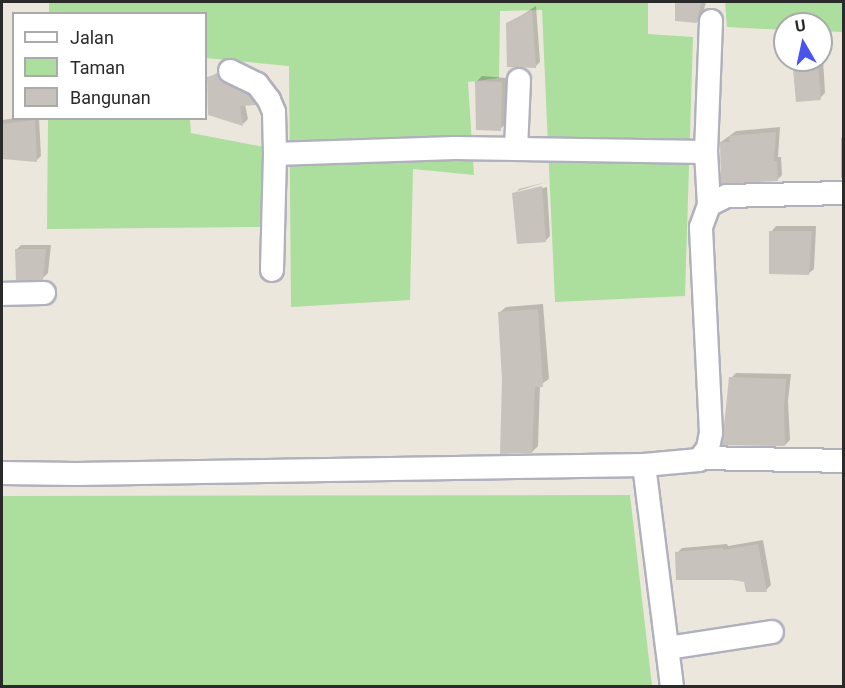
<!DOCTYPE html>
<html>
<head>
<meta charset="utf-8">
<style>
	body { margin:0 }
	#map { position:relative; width:845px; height:688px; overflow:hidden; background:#ebe7dd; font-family:Roboto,sans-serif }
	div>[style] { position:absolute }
	.green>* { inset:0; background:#acde9d }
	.shadow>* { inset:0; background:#0003 }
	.building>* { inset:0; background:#c7c3bc }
	.roads { filter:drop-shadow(2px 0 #b0b1bd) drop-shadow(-2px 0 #b0b1bd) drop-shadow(0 2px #b0b1bd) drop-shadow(0 -2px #b0b1bd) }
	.minor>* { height:22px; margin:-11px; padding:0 11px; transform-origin:11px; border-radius:11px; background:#fff }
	span { translate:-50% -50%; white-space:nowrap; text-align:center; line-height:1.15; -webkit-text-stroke:5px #fff; paint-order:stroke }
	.frame { position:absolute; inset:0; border:3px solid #2a2a2a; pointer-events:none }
	.legend { position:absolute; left:12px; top:12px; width:195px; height:108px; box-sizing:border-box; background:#fff; border:2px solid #aaa; margin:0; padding:8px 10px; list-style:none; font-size:18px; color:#2a2a2a }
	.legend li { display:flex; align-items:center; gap:12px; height:30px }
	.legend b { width:30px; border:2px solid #aaa }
	.north { position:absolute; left:773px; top:12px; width:60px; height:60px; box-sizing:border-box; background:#fff; border:2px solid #aaa; border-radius:50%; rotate:351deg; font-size:16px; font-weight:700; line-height:24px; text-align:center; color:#2a2a2a }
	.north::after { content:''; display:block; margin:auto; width:21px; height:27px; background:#4954ec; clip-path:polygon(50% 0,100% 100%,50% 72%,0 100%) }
</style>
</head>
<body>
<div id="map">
	<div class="green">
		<div style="clip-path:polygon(49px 2px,648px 2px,648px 34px,693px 37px,685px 296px,555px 302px,542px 10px,500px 11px,499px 78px,468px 82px,474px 175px,413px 169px,410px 300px,291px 307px,289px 66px,206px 58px,206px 14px,49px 14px)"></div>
		<div style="clip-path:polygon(725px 2px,843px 2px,843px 32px,821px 31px,821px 24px,785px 24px,785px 30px,727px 27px)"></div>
		<div style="clip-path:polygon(48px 119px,190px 119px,191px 133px,264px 147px,260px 227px,47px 229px)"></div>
		<div style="clip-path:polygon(630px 495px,652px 686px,2px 686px,2px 496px)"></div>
	</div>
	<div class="shadow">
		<div style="clip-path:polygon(677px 2px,706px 2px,702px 17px,697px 22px,677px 20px)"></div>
		<div style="clip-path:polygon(536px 6px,540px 62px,535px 67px,508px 24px)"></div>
		<div style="clip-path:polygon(823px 59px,825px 93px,820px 98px,795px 70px,800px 65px)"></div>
		<div style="clip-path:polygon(223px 70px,260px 99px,255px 103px,245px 104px,248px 119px,243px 124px,208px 78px)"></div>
		<div style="clip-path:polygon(482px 76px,507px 78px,506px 124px,500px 129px,477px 81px)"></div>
		<div style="clip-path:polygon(16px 118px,39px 118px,41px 156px,36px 161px,2px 158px,2px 120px)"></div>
		<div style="clip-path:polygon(780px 127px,778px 157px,781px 157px,782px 175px,777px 180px,721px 142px,736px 131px)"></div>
		<div style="clip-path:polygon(844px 136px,844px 179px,841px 178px,841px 138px)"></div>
		<div style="clip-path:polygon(547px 182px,517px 191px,517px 194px,547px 187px,550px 236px,545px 241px,514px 194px,519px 189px)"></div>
		<div style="clip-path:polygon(776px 226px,816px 226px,814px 269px,808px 274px,771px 232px)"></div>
		<div style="clip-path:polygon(21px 245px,51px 245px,48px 273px,43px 278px,16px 250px)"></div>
		<div style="clip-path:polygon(543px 304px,549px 379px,540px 385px,538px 446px,532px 452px,504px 380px,499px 313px,506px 307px)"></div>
		<div style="clip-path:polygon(736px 373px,791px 374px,788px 401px,790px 440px,785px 445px,731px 378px)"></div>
		<div style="clip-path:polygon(844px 413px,844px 446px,842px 414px)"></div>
		<div style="clip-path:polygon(763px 540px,771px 585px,766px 590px,677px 553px,682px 548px,727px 544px,728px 546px)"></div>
	</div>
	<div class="building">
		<div style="clip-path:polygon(675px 2px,701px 2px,697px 23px,675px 21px)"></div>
		<div style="clip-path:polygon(532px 10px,536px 68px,507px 67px,506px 23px)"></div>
		<div style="clip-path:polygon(818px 63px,821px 100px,796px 102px,793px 70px)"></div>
		<div style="clip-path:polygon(217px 74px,224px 83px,248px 95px,256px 105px,240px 106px,243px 126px,208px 115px,207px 77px)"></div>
		<div style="clip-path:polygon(475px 81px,502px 82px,501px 131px,476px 130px)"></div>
		<div style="clip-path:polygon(35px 120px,37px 162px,2px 159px,2px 124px)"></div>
		<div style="clip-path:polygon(776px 132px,774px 161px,777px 161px,778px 181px,721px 184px,720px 142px,730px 142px,729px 136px)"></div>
		<div style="clip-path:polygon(542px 186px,546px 242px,517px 244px,512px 193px)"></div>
		<div style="clip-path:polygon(769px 231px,812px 231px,809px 275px,769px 274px)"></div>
		<div style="clip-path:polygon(15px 249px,46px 249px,43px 280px,16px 280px)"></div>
		<div style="clip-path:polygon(538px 309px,543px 387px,535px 387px,532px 453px,500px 454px,502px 380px,498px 312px)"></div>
		<div style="clip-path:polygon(729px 377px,786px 379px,784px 407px,785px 446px,722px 445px)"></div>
		<div style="clip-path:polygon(758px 544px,767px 592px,746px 592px,744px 582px,733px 580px,676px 580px,675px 552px,723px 548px,723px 550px)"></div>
	</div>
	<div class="roads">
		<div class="minor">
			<div style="left:230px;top:71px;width:30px;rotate:26deg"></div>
			<div style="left:257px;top:84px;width:20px;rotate:53deg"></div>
			<div style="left:269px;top:100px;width:13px;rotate:67deg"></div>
			<div style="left:274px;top:112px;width:42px;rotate:88.6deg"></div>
			<div style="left:516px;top:149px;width:69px;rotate:-87.5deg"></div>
			<div style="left:709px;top:205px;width:53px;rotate:-93.2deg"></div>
			<div style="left:706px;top:152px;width:131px;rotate:-87.8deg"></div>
			<div style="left:272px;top:270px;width:116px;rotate:-88.5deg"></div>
			<div style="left:275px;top:154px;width:180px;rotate:-1.9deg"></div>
			<div style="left:455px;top:148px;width:251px;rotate:0.9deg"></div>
			<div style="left:2px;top:294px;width:42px;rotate:-1.4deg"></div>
			<div style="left:702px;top:458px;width:142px;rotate:1.2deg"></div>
			<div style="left:644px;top:465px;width:223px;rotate:82.8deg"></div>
			<div style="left:2px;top:473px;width:74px;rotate:0.8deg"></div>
			<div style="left:76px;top:474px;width:568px;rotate:-0.91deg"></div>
			<div style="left:644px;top:465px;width:55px;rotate:-5.2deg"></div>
			<div style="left:699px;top:460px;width:15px;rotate:-53deg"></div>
			<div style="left:708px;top:448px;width:15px;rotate:-79deg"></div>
			<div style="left:711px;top:433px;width:206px;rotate:-92.8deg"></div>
			<div style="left:701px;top:227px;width:23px;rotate:-70deg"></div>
			<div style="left:709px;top:205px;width:20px;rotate:-27deg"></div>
			<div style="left:727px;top:196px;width:117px;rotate:-1.5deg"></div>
			<div style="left:668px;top:648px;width:105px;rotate:-8.7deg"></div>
		</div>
	</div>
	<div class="frame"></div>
	<ul class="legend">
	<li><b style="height:8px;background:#fff"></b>Jalan</li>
	<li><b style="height:16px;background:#acde9d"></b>Taman</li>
	<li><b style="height:16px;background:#c7c3bc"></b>Bangunan</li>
	</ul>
	<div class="north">U</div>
</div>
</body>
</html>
